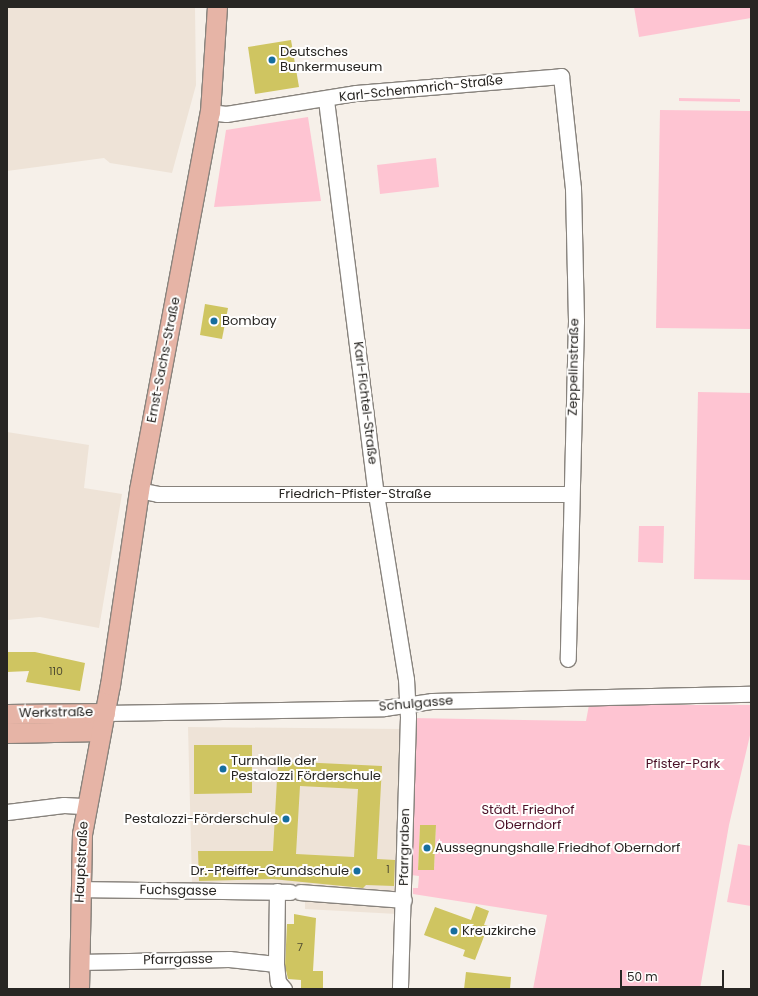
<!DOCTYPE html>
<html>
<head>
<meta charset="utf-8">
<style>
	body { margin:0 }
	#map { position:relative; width:758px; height:996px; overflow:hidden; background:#f6f0e9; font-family:Poppins,sans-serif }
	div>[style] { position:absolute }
	.built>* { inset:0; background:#eee3d7 }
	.green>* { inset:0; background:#fec4d2 }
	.building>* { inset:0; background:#cfc561 }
	.roads { filter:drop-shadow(1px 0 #88837d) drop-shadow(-1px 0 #88837d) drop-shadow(0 1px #88837d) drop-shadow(0 -1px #88837d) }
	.minor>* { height:15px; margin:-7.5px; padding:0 7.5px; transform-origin:7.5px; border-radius:7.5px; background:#fff }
	.major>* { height:19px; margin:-9.5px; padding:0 9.5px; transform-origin:9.5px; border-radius:9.5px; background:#e6b4a6 }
	.dots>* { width:11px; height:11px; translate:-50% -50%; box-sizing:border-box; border:2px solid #fffefd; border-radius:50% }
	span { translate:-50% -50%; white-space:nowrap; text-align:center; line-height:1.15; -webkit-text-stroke:4px #fffefd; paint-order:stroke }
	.number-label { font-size:11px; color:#524e32 }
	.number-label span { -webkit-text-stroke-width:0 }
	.poi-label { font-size:13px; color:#282623 }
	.left { translate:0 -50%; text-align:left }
	.right { translate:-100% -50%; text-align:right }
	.street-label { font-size:13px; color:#282623 }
	.park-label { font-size:13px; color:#4a0f26 }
	.frame { position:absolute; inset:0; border:8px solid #282623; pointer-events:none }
	.scale { position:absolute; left:620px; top:970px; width:104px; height:18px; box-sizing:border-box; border:2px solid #282623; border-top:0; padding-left:5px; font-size:12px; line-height:14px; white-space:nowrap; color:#282623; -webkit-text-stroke:3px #fffefd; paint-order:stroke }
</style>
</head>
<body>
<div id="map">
	<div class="built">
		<div style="clip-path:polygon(7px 7px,195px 7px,196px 85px,172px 173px,110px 163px,104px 158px,7px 171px)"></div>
		<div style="clip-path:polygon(7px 432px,89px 445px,84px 488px,122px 494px,99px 628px,40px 617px,7px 620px)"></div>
		<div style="clip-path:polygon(188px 727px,401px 729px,397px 914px,305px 909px,305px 884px,192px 883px)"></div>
	</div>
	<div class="green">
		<div style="clip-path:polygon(634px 7px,751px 7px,751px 18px,639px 37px)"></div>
		<div style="clip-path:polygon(679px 98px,740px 99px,740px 102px,679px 101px)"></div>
		<div style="clip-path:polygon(660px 110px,751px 111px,751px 329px,656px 328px)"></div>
		<div style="clip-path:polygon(308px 117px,321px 201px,214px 207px,226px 130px)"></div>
		<div style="clip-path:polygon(436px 158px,439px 187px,380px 194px,377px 165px)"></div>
		<div style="clip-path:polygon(698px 392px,751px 393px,751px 580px,694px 579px)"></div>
		<div style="clip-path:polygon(639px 526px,664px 526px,663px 563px,638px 562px)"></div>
		<div style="clip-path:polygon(evenodd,589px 705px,751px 705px,751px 731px,729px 825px,700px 989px,533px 989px,547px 915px,413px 894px,413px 888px,418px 888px,419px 876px,411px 875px,411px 718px,586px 721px,589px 705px,420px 825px,436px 826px,434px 870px,418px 870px,420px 825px)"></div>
		<div style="clip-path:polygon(738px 844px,751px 846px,751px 906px,727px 902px)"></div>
	</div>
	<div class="building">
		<div style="clip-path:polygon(291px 40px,299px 87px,255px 94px,248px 47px)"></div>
		<div style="clip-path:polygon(205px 304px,228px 308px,222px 339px,200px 335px)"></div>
		<div style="clip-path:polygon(7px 652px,35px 652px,85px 663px,80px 691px,26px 682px,29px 671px,7px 672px)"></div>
		<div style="clip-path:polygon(194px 745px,252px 745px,252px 793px,194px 794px)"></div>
		<div style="clip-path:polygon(evenodd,278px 761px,382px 766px,377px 859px,395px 860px,394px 886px,366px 885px,363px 888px,272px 879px,199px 881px,198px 851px,273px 851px,278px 761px,300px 786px,358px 789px,354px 857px,296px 854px,300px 786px)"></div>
		<div style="clip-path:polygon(420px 825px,436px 825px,434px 870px,418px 870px)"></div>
		<div style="clip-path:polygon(476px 906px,489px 911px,484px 925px,488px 926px,475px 960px,463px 956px,465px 950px,424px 935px,435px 907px,471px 920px)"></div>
		<div style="clip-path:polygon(294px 914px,316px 918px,313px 971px,323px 971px,323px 989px,301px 989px,301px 980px,288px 979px,285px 966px,287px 924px,294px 924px)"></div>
		<div style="clip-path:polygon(466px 972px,511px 977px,510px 989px,464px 989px)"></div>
	</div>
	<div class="roads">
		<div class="minor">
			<div style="left:326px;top:100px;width:397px;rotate:82.8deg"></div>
			<div style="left:376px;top:494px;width:187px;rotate:80.8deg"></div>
			<div style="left:406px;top:679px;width:38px;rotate:87deg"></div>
			<div style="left:408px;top:717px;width:272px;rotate:91.7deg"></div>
			<div style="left:210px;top:112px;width:16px;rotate:7deg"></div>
			<div style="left:226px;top:114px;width:132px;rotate:-9.2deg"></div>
			<div style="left:356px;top:93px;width:206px;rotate:-4.7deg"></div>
			<div style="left:561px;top:76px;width:113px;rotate:83.9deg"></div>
			<div style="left:573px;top:188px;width:133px;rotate:88.7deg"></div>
			<div style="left:576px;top:321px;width:338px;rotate:91.4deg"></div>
			<div style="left:139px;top:490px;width:19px;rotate:12deg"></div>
			<div style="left:158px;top:494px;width:413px"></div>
			<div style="left:105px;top:713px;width:279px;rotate:-1deg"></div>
			<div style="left:384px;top:708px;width:49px;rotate:-8.3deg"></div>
			<div style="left:432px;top:701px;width:319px;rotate:-1.3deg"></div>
			<div style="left:7px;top:812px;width:57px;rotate:-7deg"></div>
			<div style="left:64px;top:805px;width:22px;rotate:3deg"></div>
			<div style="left:80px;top:889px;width:210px;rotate:0.8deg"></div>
			<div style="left:277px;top:891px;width:73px;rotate:90.8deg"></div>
			<div style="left:276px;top:964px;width:18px;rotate:84deg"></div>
			<div style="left:278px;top:982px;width:9px;rotate:49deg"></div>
			<div style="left:300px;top:892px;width:104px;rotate:4.4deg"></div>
			<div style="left:79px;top:962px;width:150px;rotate:-1.1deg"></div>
			<div style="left:229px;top:959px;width:47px;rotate:6.1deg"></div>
		</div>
		<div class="major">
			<div style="left:7px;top:714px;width:98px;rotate:-0.6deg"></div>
			<div style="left:7px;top:733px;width:94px;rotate:-1.2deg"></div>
			<div style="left:79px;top:989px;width:155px;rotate:-88.9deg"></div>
			<div style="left:82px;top:834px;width:152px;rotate:-79.4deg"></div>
			<div style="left:110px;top:685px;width:197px;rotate:-81.5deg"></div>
			<div style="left:139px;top:490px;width:385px;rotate:-79.4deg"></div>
			<div style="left:210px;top:112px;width:105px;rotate:-86.2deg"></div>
		</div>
	</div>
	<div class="dots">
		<div style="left:272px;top:60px;background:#166e9e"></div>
		<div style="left:214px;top:321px;background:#166e9e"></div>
		<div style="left:223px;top:769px;background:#166e9e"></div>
		<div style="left:286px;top:819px;background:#166e9e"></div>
		<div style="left:427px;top:848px;background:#166e9e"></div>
		<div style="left:357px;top:871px;background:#166e9e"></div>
		<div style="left:454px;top:931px;background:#166e9e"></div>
	</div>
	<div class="number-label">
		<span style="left:56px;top:671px">110</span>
		<span style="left:388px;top:869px">1</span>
		<span style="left:300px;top:947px">7</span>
	</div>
	<div class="poi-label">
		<span class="left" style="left:280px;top:60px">Deutsches<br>Bunkermuseum</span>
		<span class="left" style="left:222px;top:321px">Bombay</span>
		<span class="left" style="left:231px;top:769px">Turnhalle der<br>Pestalozzi Förderschule</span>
		<span class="right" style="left:278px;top:819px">Pestalozzi-Förderschule</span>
		<span class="left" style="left:435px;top:848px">Aussegnungshalle Friedhof Oberndorf</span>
		<span class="right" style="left:349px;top:871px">Dr.-Pfeiffer-Grundschule</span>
		<span class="left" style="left:462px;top:931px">Kreuzkirche</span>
	</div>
	<div class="street-label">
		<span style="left:421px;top:89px;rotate:-6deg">Karl-Schemmrich-Straße</span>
		<span style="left:164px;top:360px;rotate:-79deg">Ernst-Sachs-Straße</span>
		<span style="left:574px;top:367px;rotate:-89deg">Zeppelinstraße</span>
		<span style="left:365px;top:403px;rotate:83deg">Karl-Fichtel-Straße</span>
		<span style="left:355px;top:494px">Friedrich-Pfister-Straße</span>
		<span style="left:416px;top:704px;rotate:-5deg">Schulgasse</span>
		<span style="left:56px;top:713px;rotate:-1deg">Werkstraße</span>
		<span style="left:405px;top:847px;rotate:-89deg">Pfarrgraben</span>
		<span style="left:82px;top:862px;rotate:-87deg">Hauptstraße</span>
		<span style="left:178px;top:891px;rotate:1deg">Fuchsgasse</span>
		<span style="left:178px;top:960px;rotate:-1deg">Pfarrgasse</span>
	</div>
	<div class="park-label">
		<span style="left:683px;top:764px">Pfister-Park</span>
		<span style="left:528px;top:818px">Städt. Friedhof<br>Oberndorf</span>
	</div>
	<div class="frame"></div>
	<div class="scale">50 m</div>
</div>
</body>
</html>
